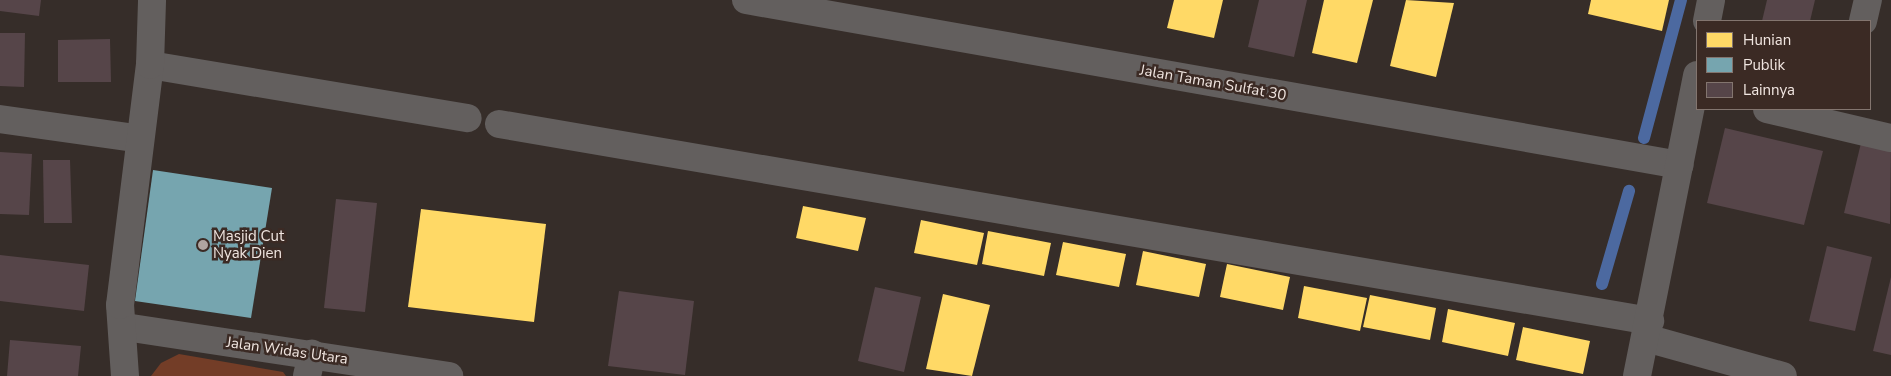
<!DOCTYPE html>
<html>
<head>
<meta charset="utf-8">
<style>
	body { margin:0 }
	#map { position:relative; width:1891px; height:376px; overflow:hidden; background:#362d29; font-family:"Nunito Sans",sans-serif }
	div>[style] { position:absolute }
	.green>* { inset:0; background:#733d27 }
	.homes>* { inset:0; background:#ffd966 }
	.public>* { inset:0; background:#76a5af }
	.stream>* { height:12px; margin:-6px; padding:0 6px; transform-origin:6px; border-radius:6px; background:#4c69a0 }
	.building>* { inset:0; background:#564549 }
	.street>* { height:28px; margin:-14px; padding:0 14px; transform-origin:14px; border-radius:14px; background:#635f5e }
	.dots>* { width:14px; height:14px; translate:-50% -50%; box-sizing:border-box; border:2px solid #3b2a24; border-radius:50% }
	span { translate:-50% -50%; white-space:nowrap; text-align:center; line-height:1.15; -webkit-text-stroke:5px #3b2a24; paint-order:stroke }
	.street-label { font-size:15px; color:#f0e5e0 }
	.poi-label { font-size:15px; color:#f0e5e0 }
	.left { translate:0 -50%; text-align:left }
	.legend { position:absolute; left:1696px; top:20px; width:175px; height:90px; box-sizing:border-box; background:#3b2a24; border:1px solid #83756f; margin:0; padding:6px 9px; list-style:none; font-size:15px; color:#f0e5e0 }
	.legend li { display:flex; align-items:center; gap:10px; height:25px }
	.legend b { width:25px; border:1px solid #83756f }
</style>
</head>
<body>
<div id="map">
	<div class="green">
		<div style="clip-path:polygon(179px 354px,283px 372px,286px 376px,151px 376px,161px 363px)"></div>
	</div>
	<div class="homes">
		<div style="clip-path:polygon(1174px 0,1223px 0,1214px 38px,1167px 28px)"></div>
		<div style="clip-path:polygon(1324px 0,1373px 0,1357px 63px,1312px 53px)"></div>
		<div style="clip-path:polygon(1406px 0,1454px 3px,1436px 77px,1390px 66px)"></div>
		<div style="clip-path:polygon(1591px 0,1669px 0,1662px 31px,1588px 14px)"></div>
		<div style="clip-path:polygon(803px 206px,866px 218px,858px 251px,796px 238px)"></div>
		<div style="clip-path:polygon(421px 209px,546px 224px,534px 322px,408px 307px)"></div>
		<div style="clip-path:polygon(921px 220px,984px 233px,977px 265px,914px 253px)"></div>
		<div style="clip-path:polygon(988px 231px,1051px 243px,1044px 276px,982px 264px)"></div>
		<div style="clip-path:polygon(1063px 242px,1126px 254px,1119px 287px,1056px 275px)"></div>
		<div style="clip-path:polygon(1143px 251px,1206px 264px,1199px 297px,1136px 285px)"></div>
		<div style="clip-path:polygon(1227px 264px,1290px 277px,1283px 310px,1220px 297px)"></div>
		<div style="clip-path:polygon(1304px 286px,1367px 298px,1360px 331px,1298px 318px)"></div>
		<div style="clip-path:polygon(943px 294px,990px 305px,972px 376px,926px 369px)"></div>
		<div style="clip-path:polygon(1370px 295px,1436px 308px,1430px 340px,1363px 327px)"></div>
		<div style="clip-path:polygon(1448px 309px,1515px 323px,1508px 356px,1442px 342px)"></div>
		<div style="clip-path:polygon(1523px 327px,1590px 341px,1583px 374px,1516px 360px)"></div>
	</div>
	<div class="public">
		<div style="clip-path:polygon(153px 170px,272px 188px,251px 318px,135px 301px)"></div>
	</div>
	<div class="stream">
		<div style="left:1644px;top:138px;width:143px;rotate:-75deg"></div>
		<div style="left:1602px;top:284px;width:97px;rotate:-73.8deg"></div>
	</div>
	<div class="building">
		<div style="clip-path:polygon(0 0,41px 0,39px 16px,0 11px)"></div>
		<div style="clip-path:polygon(1259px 0,1307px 0,1294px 57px,1248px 47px)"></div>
		<div style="clip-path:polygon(1767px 0,1815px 0,1810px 21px,1762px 21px)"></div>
		<div style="clip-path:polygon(0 33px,25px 33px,24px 87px,0 86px)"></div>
		<div style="clip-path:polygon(110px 39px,111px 82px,58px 82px,58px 40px)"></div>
		<div style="clip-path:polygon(1725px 128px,1823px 151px,1804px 225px,1707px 203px)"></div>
		<div style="clip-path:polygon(1862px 139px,1891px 146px,1890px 224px,1844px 213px)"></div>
		<div style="clip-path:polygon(0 152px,32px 154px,29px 215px,0 214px)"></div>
		<div style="clip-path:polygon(43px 160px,70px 160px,72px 223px,44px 223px)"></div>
		<div style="clip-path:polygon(336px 199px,377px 203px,365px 312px,324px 308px)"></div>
		<div style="clip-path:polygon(1827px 246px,1872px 257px,1855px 331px,1809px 321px)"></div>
		<div style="clip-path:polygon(0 255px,89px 265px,84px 311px,0 301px)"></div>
		<div style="clip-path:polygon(1891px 277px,1891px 355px,1873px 351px)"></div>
		<div style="clip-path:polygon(875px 287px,921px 297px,904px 372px,858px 361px)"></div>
		<div style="clip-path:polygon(619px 291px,694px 301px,685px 375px,608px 366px)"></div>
		<div style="clip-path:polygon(10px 340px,81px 346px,78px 376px,7px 376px)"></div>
	</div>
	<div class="street">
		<div style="left:746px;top:0;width:948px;rotate:10.02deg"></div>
		<div style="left:1707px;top:21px;width:21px;rotate:-79deg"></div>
		<div style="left:1863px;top:21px;width:22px;rotate:-77deg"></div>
		<div style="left:150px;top:65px;width:322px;rotate:9.5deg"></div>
		<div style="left:1767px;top:109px;width:127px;rotate:13.2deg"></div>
		<div style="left:0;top:119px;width:137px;rotate:8deg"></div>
		<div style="left:499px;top:124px;width:1168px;rotate:9.71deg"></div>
		<div style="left:125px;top:327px;width:328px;rotate:8.6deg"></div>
		<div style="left:1646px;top:338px;width:142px;rotate:15.5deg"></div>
		<div style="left:125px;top:376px;width:71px;rotate:-94deg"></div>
		<div style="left:120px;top:305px;width:242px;rotate:-82.9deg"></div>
		<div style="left:150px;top:65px;width:65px;rotate:-88.2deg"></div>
		<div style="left:307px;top:376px;width:23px;rotate:-77deg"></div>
		<div style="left:1637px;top:376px;width:307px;rotate:-78.7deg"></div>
	</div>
	<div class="dots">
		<div style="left:203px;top:245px;background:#afa5a0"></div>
	</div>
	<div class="street-label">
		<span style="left:1213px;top:83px;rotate:10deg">Jalan Taman Sulfat 30</span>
		<span style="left:287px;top:351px;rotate:8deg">Jalan Widas Utara</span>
	</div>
	<div class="poi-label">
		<span class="left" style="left:213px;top:245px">Masjid Cut<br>Nyak Dien</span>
	</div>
	<ul class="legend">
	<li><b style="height:14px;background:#ffd966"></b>Hunian</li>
	<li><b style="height:14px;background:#76a5af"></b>Publik</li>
	<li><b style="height:14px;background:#564549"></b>Lainnya</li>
	</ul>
</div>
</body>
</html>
